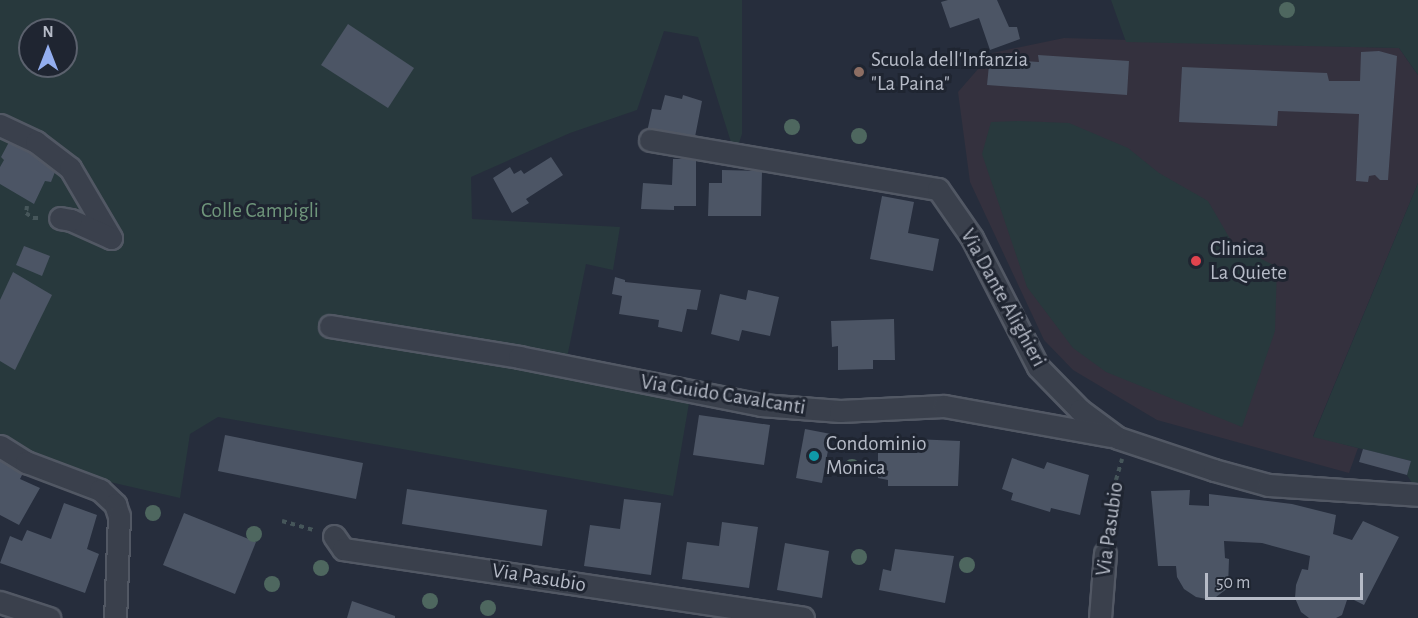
<!DOCTYPE html>
<html>
<head>
<meta charset="utf-8">
<style>
	body { margin:0 }
	#map { position:relative; width:1418px; height:618px; overflow:hidden; background:#262d3c; font-family:"Alegreya Sans",sans-serif }
	div>[style] { position:absolute }
	.medical>* { inset:0; background:#34313e }
	.green>* { inset:0; background:#28393d }
	.building>* { inset:0; background:#4c5565 }
	.path>* { height:4px; margin-top:-2px; transform-origin:0; background:repeating-linear-gradient(90deg,#46565a 0 4.5px,transparent 0 9px) }
	.roads { filter:drop-shadow(2px 0 #525864) drop-shadow(-2px 0 #525864) drop-shadow(0 2px #525864) drop-shadow(0 -2px #525864) }
	.minor>* { height:21px; margin:-10.5px; padding:0 10.5px; transform-origin:10.5px; border-radius:10.5px; background:#3a404c }
	.trees>* { width:16px; height:16px; margin:-8px; border-radius:50%; background:#4e675f }
	.dots>* { width:16px; height:16px; translate:-50% -50%; box-sizing:border-box; border:3px solid #1f2531; border-radius:50% }
	span { translate:-50% -50%; white-space:nowrap; text-align:center; line-height:1.15; -webkit-text-stroke:6px #1f2531; paint-order:stroke }
	.poi-label { font-size:21px; color:#b6bbc7 }
	.left { translate:0 -50%; text-align:left }
	.park-label { font-size:21px; color:#6f967b }
	.street-label { font-size:21px; color:#b6bbc7 }
	.north { position:absolute; left:18px; top:18px; width:60px; height:60px; box-sizing:border-box; background:#1f2531; border:2px solid #5b616d; border-radius:50%; rotate:0deg; font-size:16px; font-weight:700; line-height:24px; text-align:center; color:#b6bbc7 }
	.north::after { content:''; display:block; margin:auto; width:21px; height:27px; background:#93aeef; clip-path:polygon(50% 0,100% 100%,50% 72%,0 100%) }
	.scale { position:absolute; left:1205px; top:573px; width:158px; height:27px; box-sizing:border-box; border:3px solid #b6bbc7; border-top:0; padding-left:8px; font-size:18px; line-height:21px; white-space:nowrap; color:#b6bbc7; -webkit-text-stroke:4px #1f2531; paint-order:stroke }
</style>
</head>
<body>
<div id="map">
	<div class="medical">
		<div style="clip-path:polygon(1064px 38px,1399px 48px,1418px 75px,1418px 183px,1313px 436px,1358px 448px,1349px 473px,1157px 420px,1073px 370px,1044px 340px,970px 182px,958px 92px,992px 53px)"></div>
	</div>
	<div class="green">
		<div style="clip-path:polygon(evenodd,0 0,742px 0,742px 134px,735px 155px,698px 37px,664px 31px,637px 110px,570px 133px,471px 177px,472px 219px,620px 227px,613px 270px,586px 264px,567px 358px,693px 380px,673px 496px,218px 417px,190px 434px,180px 498px,0 457px,0 0,30px 30px,66px 30px,66px 66px,30px 66px,30px 30px)"></div>
		<div style="clip-path:polygon(1111px 0,1418px 0,1418px 75px,1399px 48px,1126px 42px)"></div>
		<div style="clip-path:polygon(1019px 121px,1069px 123px,1128px 148px,1159px 173px,1208px 201px,1233px 244px,1277px 267px,1275px 331px,1242px 427px,1106px 372px,1073px 348px,1027px 287px,982px 154px,991px 122px)"></div>
		<div style="clip-path:polygon(1418px 183px,1418px 483px,1412px 483px,1407px 475px,1411px 461px,1313px 437px)"></div>
	</div>
	<div class="building">
		<div style="clip-path:polygon(948px 0,997px 0,1009px 27px,1017px 27px,1020px 39px,990px 50px,979px 18px,950px 28px,941px 2px)"></div>
		<div style="clip-path:polygon(348px 24px,414px 68px,388px 108px,321px 65px)"></div>
		<div style="clip-path:polygon(1379px 51px,1397px 56px,1388px 180px,1380px 180px,1375px 175px,1369px 176px,1368px 182px,1356px 181px,1359px 114px,1278px 111px,1277px 126px,1179px 122px,1182px 67px,1327px 73px,1329px 81px,1360px 81px,1361px 52px)"></div>
		<div style="clip-path:polygon(1038px 55px,1129px 61px,1127px 95px,987px 85px,989px 65px,1007px 67px,1007px 60px,1039px 62px)"></div>
		<div style="clip-path:polygon(665px 95px,682px 99px,683px 95px,702px 101px,694px 142px,647px 132px,652px 109px,661px 110px)"></div>
		<div style="clip-path:polygon(9px 142px,57px 167px,51px 182px,45px 181px,34px 204px,0 184px,0 167px,4px 160px,1px 157px)"></div>
		<div style="clip-path:polygon(551px 157px,563px 175px,526px 199px,529px 203px,512px 213px,493px 178px,510px 167px,514px 174px,521px 170px,524px 174px)"></div>
		<div style="clip-path:polygon(673px 159px,696px 159px,696px 206px,674px 206px,674px 210px,641px 209px,643px 183px,672px 185px)"></div>
		<div style="clip-path:polygon(722px 170px,762px 171px,761px 216px,708px 216px,709px 183px,722px 183px)"></div>
		<div style="clip-path:polygon(882px 196px,914px 202px,908px 233px,939px 239px,933px 271px,870px 259px)"></div>
		<div style="clip-path:polygon(24px 246px,50px 256px,42px 276px,16px 265px)"></div>
		<div style="clip-path:polygon(13px 272px,52px 295px,15px 370px,0 361px,0 300px)"></div>
		<div style="clip-path:polygon(615px 277px,625px 280px,625px 282px,701px 290px,697px 310px,687px 309px,682px 332px,658px 327px,659px 320px,619px 314px,622px 296px,612px 294px)"></div>
		<div style="clip-path:polygon(748px 290px,779px 297px,770px 336px,742px 330px,739px 341px,711px 334px,720px 294px,746px 300px)"></div>
		<div style="clip-path:polygon(894px 319px,895px 360px,873px 360px,873px 369px,838px 370px,838px 346px,832px 347px,831px 321px)"></div>
		<div style="clip-path:polygon(699px 415px,770px 425px,764px 465px,693px 455px)"></div>
		<div style="clip-path:polygon(805px 429px,831px 434px,822px 483px,796px 478px)"></div>
		<div style="clip-path:polygon(225px 435px,363px 463px,356px 499px,218px 471px)"></div>
		<div style="clip-path:polygon(914px 439px,960px 441px,958px 486px,888px 486px,888px 480px,878px 478px,878px 448px,914px 450px)"></div>
		<div style="clip-path:polygon(1363px 449px,1411px 461px,1407px 475px,1359px 462px)"></div>
		<div style="clip-path:polygon(0 458px,26px 467px,20px 479px,40px 488px,19px 525px,0 515px)"></div>
		<div style="clip-path:polygon(1012px 458px,1044px 469px,1047px 462px,1089px 475px,1080px 515px,1051px 508px,1050px 512px,1011px 500px,1013px 493px,1002px 489px)"></div>
		<div style="clip-path:polygon(407px 489px,547px 510px,542px 546px,402px 524px)"></div>
		<div style="clip-path:polygon(1190px 490px,1189px 505px,1209px 506px,1209px 494px,1292px 504px,1336px 515px,1333px 534px,1352px 540px,1363px 521px,1399px 537px,1364px 605px,1348px 597px,1342px 615px,1336px 618px,1309px 618px,1301px 612px,1295px 598px,1296px 585px,1302px 569px,1308px 570px,1310px 556px,1262px 543px,1224px 541px,1225px 558px,1229px 559px,1228px 588px,1212px 600px,1196px 597px,1184px 589px,1177px 577px,1176px 566px,1158px 566px,1151px 491px)"></div>
		<div style="clip-path:polygon(624px 499px,661px 503px,651px 575px,584px 566px,590px 525px,620px 529px)"></div>
		<div style="clip-path:polygon(64px 503px,97px 515px,87px 549px,99px 554px,85px 593px,0 563px,10px 536px,22px 541px,27px 530px,51px 539px)"></div>
		<div style="clip-path:polygon(184px 513px,256px 542px,235px 594px,163px 565px)"></div>
		<div style="clip-path:polygon(722px 522px,758px 527px,749px 588px,682px 579px,687px 542px,719px 546px)"></div>
		<div style="clip-path:polygon(785px 543px,829px 551px,822px 598px,777px 590px)"></div>
		<div style="clip-path:polygon(895px 549px,954px 556px,945px 603px,879px 590px,883px 569px,891px 571px)"></div>
		<div style="clip-path:polygon(352px 601px,395px 616px,395px 618px,347px 618px)"></div>
	</div>
	<div class="path">
		<div style="left:27px;top:206px;width:7px;rotate:98deg"></div>
		<div style="left:26px;top:213px;width:9px;rotate:36deg"></div>
		<div style="left:33px;top:218px;width:8px"></div>
		<div style="left:282px;top:521px;width:35px;rotate:16deg"></div>
		<div style="left:1108px;top:534px;width:55px;rotate:-81.6deg"></div>
		<div style="left:1116px;top:480px;width:22px;rotate:-74deg"></div>
	</div>
	<div class="roads">
		<div class="minor">
			<div style="left:0;top:125px;width:40px;rotate:25deg"></div>
			<div style="left:36px;top:142px;width:43px;rotate:37.4deg"></div>
			<div style="left:70px;top:168px;width:81px;rotate:59.6deg"></div>
			<div style="left:111px;top:238px;width:44px;rotate:-155.8deg"></div>
			<div style="left:71px;top:220px;width:11px;rotate:-170deg"></div>
			<div style="left:650px;top:140px;width:292px;rotate:9.7deg"></div>
			<div style="left:938px;top:189px;width:60px;rotate:55.2deg"></div>
			<div style="left:972px;top:238px;width:145px;rotate:62.9deg"></div>
			<div style="left:1038px;top:367px;width:60px;rotate:45.7deg"></div>
			<div style="left:1080px;top:410px;width:47px;rotate:36.4deg"></div>
			<div style="left:1118px;top:438px;width:101px;rotate:18.4deg"></div>
			<div style="left:1214px;top:470px;width:56px;rotate:15.5deg"></div>
			<div style="left:1268px;top:485px;width:150px;rotate:3.8deg"></div>
			<div style="left:330px;top:326px;width:192px;rotate:9.3deg"></div>
			<div style="left:519px;top:357px;width:247px;rotate:11.2deg"></div>
			<div style="left:761px;top:405px;width:79px;rotate:4.3deg"></div>
			<div style="left:840px;top:411px;width:104px;rotate:-2.8deg"></div>
			<div style="left:944px;top:406px;width:170px;rotate:10.2deg"></div>
			<div style="left:0;top:446px;width:31px;rotate:32deg"></div>
			<div style="left:26px;top:462px;width:79px;rotate:20.7deg"></div>
			<div style="left:100px;top:490px;width:21px;rotate:43deg"></div>
			<div style="left:115px;top:504px;width:13px;rotate:72deg"></div>
			<div style="left:119px;top:516px;width:102px;rotate:92.2deg"></div>
			<div style="left:334px;top:536px;width:16px;rotate:55deg"></div>
			<div style="left:343px;top:549px;width:465px;rotate:8.5deg"></div>
			<div style="left:0;top:602px;width:52px;rotate:18.1deg"></div>
			<div style="left:1100px;top:618px;width:65px;rotate:-85.6deg"></div>
		</div>
	</div>
	<div class="trees">
		<div style="left:1287px;top:10px"></div>
		<div style="left:792px;top:127px"></div>
		<div style="left:859px;top:136px"></div>
		<div style="left:852px;top:467px"></div>
		<div style="left:153px;top:513px"></div>
		<div style="left:254px;top:534px"></div>
		<div style="left:859px;top:557px"></div>
		<div style="left:967px;top:565px"></div>
		<div style="left:321px;top:568px"></div>
		<div style="left:272px;top:584px"></div>
		<div style="left:430px;top:601px"></div>
		<div style="left:488px;top:608px"></div>
	</div>
	<div class="dots">
		<div style="left:859px;top:72px;background:#8d6e63"></div>
		<div style="left:1196px;top:261px;background:#e0444e"></div>
		<div style="left:814px;top:456px;background:#0f9aa8"></div>
	</div>
	<div class="poi-label">
		<span class="left" style="left:871px;top:72px">Scuola dell'Infanzia<br>"La Paina"</span>
		<span class="left" style="left:1210px;top:261px">Clinica<br>La Quiete</span>
		<span class="left" style="left:826px;top:456px">Condominio<br>Monica</span>
	</div>
	<div class="park-label">
		<span style="left:260px;top:211px">Colle Campigli</span>
	</div>
	<div class="street-label">
		<span style="left:1003px;top:298px;rotate:61deg">Via Dante Alighieri</span>
		<span style="left:723px;top:395px;rotate:9deg">Via Guido Cavalcanti</span>
		<span style="left:1110px;top:529px;rotate:-82deg">Via Pasubio</span>
		<span style="left:539px;top:578px;rotate:9deg">Via Pasubio</span>
	</div>
	<div class="north">N</div>
	<div class="scale">50 m</div>
</div>
</body>
</html>
